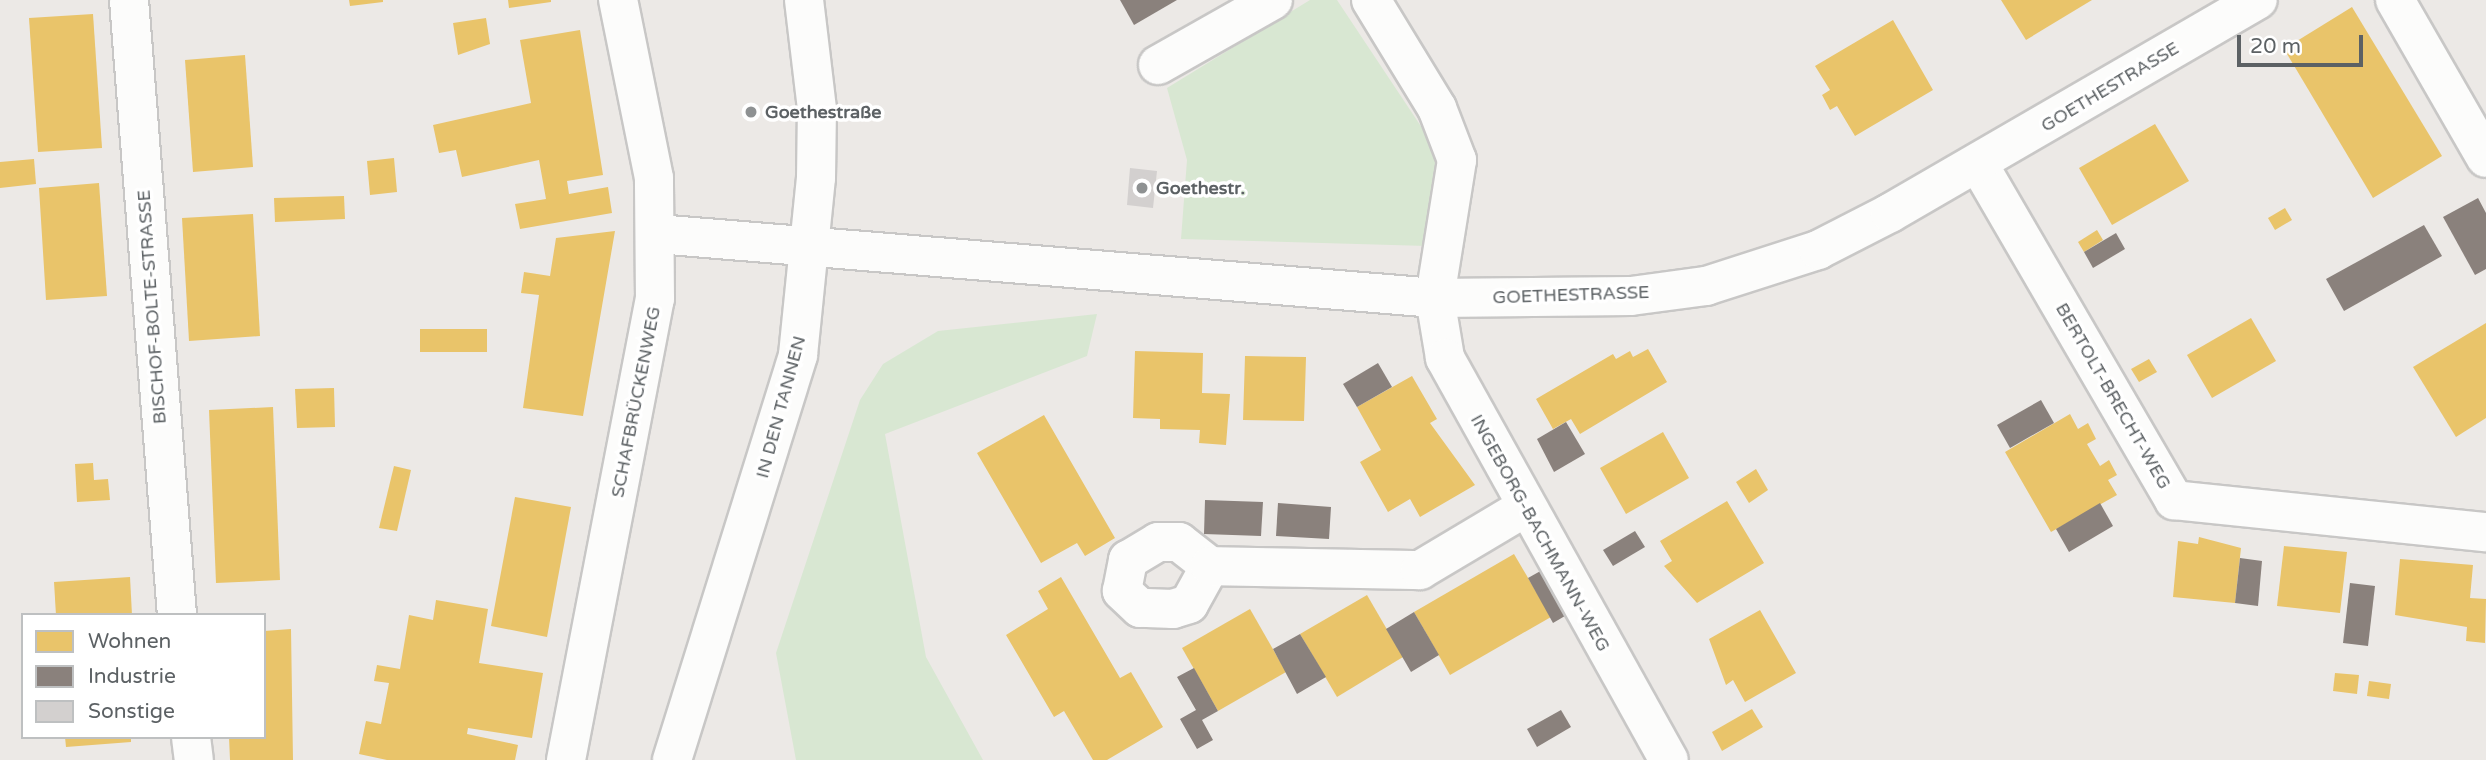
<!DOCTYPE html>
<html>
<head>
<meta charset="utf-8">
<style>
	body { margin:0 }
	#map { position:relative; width:2486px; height:760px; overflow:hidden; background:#ece9e6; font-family:"Varela Round",sans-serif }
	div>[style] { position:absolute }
	.green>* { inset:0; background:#d8e7d2 }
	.homes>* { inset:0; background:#e9c46a }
	.industry>* { inset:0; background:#8a817c }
	.building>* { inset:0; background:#d3d0cf }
	.roads { filter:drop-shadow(2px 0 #c8c7c6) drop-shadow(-2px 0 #c8c7c6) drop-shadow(0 2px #c8c7c6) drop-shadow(0 -2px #c8c7c6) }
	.minor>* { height:38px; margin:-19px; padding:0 19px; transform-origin:19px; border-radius:19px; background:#fcfcfb }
	.dots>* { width:19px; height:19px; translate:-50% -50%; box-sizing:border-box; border:4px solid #fff; border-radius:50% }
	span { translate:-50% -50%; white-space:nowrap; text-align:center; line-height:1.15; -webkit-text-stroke:7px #fff; paint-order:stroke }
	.street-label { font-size:18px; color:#5c6164 }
	.poi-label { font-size:18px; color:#5c6164; font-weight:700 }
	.left { translate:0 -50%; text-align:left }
	.legend { position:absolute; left:21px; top:613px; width:245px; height:126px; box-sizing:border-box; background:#fff; border:2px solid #bec0c1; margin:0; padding:9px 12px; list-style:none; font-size:21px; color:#5c6164 }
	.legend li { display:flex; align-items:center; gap:14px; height:35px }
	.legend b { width:35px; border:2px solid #bec0c1 }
	.scale { position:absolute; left:2237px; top:35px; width:126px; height:32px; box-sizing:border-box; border:4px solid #5c6164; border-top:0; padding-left:9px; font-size:21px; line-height:24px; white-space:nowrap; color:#5c6164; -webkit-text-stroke:5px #fff; paint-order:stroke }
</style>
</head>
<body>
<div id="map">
	<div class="green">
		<div style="clip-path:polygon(1310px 0,1337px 0,1440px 155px,1427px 246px,1181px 239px,1187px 160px,1167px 88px)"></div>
		<div style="clip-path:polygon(1097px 314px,1087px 356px,885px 434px,926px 657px,983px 760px,796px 760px,776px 653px,860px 400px,883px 364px,938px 331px)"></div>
	</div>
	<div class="homes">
		<div style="clip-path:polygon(349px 0,383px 0,383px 2px,350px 6px)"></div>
		<div style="clip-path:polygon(508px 0,551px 0,551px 2px,509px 8px)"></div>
		<div style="clip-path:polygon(2001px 0,2092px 0,2026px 40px)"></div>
		<div style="clip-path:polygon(2352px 7px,2442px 156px,2373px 198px,2284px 49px)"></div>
		<div style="clip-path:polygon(93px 14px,102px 148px,38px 152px,29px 18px)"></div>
		<div style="clip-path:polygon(486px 18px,490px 44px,458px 55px,453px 23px)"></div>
		<div style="clip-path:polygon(1893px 20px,1933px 90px,1855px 136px,1837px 106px,1830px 110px,1822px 95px,1830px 90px,1815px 66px)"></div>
		<div style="clip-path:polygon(580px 30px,603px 175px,567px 181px,569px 194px,608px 187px,612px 213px,520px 229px,515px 204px,546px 199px,539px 160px,462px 177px,456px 150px,439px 153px,433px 125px,531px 103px,520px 40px)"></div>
		<div style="clip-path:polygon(245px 55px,253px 167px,193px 172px,185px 60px)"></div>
		<div style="clip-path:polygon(2155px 124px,2189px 181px,2112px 225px,2079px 168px)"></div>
		<div style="clip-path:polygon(394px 158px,397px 192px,370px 195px,367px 161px)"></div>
		<div style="clip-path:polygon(34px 159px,36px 184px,0 188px,0 162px)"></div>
		<div style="clip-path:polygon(99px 183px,107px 296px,46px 300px,39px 188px)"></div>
		<div style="clip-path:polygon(344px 196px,345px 219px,275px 222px,274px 198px)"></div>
		<div style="clip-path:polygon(2285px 208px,2292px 220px,2275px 230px,2268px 218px)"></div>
		<div style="clip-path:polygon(253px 214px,260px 336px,189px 341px,182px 218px)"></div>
		<div style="clip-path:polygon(2097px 230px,2103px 240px,2084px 252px,2078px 242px)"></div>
		<div style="clip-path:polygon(615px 231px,583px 416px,523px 408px,539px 295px,521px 293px,524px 272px,550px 276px,556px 238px)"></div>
		<div style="clip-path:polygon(2251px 318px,2276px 361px,2212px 398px,2187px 355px)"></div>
		<div style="clip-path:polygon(2486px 323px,2486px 418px,2456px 437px,2413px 367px)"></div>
		<div style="clip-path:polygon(420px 329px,487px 329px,487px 352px,420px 352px)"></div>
		<div style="clip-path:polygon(1648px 349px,1667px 382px,1580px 434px,1571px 419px,1553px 429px,1536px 399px,1613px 354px,1616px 359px,1630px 351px,1633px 357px)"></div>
		<div style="clip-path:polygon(1135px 351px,1203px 353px,1202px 393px,1230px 394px,1226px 445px,1199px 443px,1200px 430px,1160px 429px,1160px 419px,1133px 418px)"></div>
		<div style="clip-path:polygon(1245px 356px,1306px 357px,1304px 421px,1243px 420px)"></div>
		<div style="clip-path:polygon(2149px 359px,2157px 372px,2139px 382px,2131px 369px)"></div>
		<div style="clip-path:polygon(1412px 376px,1437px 419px,1430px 423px,1475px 485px,1420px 517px,1410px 499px,1388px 512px,1360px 462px,1381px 450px,1357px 407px)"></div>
		<div style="clip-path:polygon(334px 388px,335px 427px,297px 428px,295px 389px)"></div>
		<div style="clip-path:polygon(273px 407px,280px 580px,216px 583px,209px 410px)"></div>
		<div style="clip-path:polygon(2070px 414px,2078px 429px,2088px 423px,2096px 439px,2087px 444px,2100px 466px,2109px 460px,2117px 475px,2108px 480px,2117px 495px,2051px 532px,2005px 452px)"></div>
		<div style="clip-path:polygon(1044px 415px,1115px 538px,1085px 556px,1077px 543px,1041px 563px,977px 453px)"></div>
		<div style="clip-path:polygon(1663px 432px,1689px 478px,1626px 514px,1600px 468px)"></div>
		<div style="clip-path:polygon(93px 463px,94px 480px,108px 479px,110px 500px,77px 502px,75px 464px)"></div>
		<div style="clip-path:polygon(394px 466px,411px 470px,397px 531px,379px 528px)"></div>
		<div style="clip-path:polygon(1756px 469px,1768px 490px,1749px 503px,1736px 482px)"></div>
		<div style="clip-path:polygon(515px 497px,571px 507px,547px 637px,491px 626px)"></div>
		<div style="clip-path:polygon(1727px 501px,1764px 563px,1697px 603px,1664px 566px,1672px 561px,1660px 541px)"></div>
		<div style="clip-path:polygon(2199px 537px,2241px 548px,2235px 603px,2173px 597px,2178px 541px,2198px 544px)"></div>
		<div style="clip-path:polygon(2284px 546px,2347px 552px,2340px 613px,2277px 606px)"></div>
		<div style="clip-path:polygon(1514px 554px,1551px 617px,1450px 675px,1414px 612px)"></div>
		<div style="clip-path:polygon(2400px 559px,2473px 565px,2470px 598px,2486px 599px,2485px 643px,2466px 641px,2467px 627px,2395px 615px)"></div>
		<div style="clip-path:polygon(130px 577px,132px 615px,56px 615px,54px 582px)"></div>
		<div style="clip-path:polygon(1061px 577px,1120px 678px,1131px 672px,1163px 727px,1107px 760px,1093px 760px,1064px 711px,1054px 717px,1006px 635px,1048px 609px,1038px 591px)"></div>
		<div style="clip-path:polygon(1367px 595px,1403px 657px,1337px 697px,1300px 634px)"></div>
		<div style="clip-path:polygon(436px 600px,488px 609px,479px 663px,543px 673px,532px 738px,468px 728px,467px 734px,518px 745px,515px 760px,387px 760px,359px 754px,366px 721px,381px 724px,389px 683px,374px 681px,377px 665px,400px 669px,409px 615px,433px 620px)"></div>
		<div style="clip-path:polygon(1250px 609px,1286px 672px,1218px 711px,1182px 648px)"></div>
		<div style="clip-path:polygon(1760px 610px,1796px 673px,1745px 702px,1733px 680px,1726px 685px,1709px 639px)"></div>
		<div style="clip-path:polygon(291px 629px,293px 760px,230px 760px,229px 737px,264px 737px,264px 631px)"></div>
		<div style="clip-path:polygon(2335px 673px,2359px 675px,2357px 694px,2333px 691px)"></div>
		<div style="clip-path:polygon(2369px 681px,2391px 684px,2389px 699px,2367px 696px)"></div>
		<div style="clip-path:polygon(1752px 709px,1763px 727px,1722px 751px,1712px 732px)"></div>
		<div style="clip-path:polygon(65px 737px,131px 737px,131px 742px,66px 747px)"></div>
	</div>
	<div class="industry">
		<div style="clip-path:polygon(1120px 0,1177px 0,1134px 25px)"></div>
		<div style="clip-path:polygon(2478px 198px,2486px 213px,2486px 269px,2475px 275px,2443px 217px)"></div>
		<div style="clip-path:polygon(2424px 225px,2442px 256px,2344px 311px,2326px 279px)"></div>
		<div style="clip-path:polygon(2116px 233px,2125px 249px,2093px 268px,2084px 252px)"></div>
		<div style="clip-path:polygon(1378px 363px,1392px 387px,1357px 407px,1343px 384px)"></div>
		<div style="clip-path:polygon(2041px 400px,2054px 423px,2010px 448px,1997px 425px)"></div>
		<div style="clip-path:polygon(1566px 422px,1585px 454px,1554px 472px,1537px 439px)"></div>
		<div style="clip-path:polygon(1205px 500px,1263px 502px,1261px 536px,1204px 534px)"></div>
		<div style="clip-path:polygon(1278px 503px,1331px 507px,1329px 539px,1276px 536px)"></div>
		<div style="clip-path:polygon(2100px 503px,2113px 526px,2069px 552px,2056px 529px)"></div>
		<div style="clip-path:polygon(1635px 531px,1645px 547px,1613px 566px,1603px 550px)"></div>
		<div style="clip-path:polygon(2240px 558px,2262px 561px,2258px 606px,2235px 603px)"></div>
		<div style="clip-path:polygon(1544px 569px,1570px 613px,1553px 623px,1528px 578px)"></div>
		<div style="clip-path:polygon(2350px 583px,2375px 586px,2368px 646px,2343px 643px)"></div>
		<div style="clip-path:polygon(1414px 612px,1439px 655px,1411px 672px,1386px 629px)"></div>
		<div style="clip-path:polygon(1300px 634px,1326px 677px,1297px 694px,1273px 649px)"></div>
		<div style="clip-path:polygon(1194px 668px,1218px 711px,1202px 720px,1213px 740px,1197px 749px,1180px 719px,1196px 710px,1177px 677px)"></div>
		<div style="clip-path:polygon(1561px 710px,1571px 727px,1537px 747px,1527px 729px)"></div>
	</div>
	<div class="building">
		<div style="clip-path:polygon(1130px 168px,1157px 171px,1153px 208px,1127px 205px)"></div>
	</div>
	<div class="roads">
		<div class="minor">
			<div style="left:129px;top:0;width:617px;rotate:85.54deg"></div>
			<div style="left:1371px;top:0;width:127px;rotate:58.6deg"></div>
			<div style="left:1437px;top:108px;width:56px;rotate:69deg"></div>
			<div style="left:1457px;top:160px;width:140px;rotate:99.1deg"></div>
			<div style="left:1435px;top:298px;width:61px;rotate:80.5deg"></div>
			<div style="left:1445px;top:358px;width:460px;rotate:60.9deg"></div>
			<div style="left:2395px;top:0;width:182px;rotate:60.1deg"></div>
			<div style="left:1158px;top:65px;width:132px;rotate:-29.5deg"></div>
			<div style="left:1979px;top:165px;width:388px;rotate:59.8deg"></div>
			<div style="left:2174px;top:500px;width:314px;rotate:5.9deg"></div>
			<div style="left:657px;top:234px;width:781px;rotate:4.7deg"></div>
			<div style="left:1435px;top:298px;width:196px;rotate:-0.6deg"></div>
			<div style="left:1631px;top:296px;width:76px;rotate:-7.6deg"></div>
			<div style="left:1706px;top:286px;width:118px;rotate:-17.8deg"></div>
			<div style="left:1818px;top:250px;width:81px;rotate:-27.2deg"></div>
			<div style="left:1890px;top:213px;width:425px;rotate:-30.1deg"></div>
			<div style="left:1210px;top:566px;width:43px;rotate:118.9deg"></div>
			<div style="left:1189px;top:604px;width:17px;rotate:163deg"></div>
			<div style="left:1173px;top:609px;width:33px;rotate:-178deg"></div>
			<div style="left:1140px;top:608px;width:25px;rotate:-137deg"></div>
			<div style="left:1122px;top:591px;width:32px;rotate:-79deg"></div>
			<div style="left:1128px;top:560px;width:35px;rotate:-31deg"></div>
			<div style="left:1158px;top:542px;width:21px"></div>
			<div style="left:1179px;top:542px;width:39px;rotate:38deg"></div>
			<div style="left:1210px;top:566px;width:210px;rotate:1.1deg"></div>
			<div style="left:1420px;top:570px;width:121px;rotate:-30.8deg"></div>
			<div style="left:191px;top:737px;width:23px;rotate:83deg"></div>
			<div style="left:566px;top:760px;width:470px;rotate:-79.1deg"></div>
			<div style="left:655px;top:299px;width:121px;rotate:-90.5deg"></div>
			<div style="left:654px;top:178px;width:182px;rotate:-101.4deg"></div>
			<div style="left:672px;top:760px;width:424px;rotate:-72.7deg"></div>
			<div style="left:798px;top:355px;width:178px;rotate:-84.2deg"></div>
			<div style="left:816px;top:178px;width:69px;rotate:-89.2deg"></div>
			<div style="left:817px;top:109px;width:110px;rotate:-96.8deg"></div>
		</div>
	</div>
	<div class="dots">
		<div style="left:751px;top:112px;background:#8e9192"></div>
		<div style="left:1142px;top:188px;background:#8e9192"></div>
	</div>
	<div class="street-label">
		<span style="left:2110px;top:87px;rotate:-31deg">GOETHESTRASSE</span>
		<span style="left:1571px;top:295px;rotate:-2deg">GOETHESTRASSE</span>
		<span style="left:152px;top:307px;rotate:-94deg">BISCHOF-BOLTE-STRASSE</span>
		<span style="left:2113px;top:396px;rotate:60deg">BERTOLT-BRECHT-WEG</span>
		<span style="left:636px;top:402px;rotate:-79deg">SCHAFBRÜCKENWEG</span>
		<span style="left:781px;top:407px;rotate:-75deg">IN DEN TANNEN</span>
		<span style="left:1540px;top:533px;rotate:61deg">INGEBORG-BACHMANN-WEG</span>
	</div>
	<div class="poi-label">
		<span class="left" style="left:765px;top:112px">Goethestraße</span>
		<span class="left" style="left:1156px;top:188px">Goethestr.</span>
	</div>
	<ul class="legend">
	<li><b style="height:19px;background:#e9c46a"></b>Wohnen</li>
	<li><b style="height:19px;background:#8a817c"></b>Industrie</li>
	<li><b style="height:19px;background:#d3d0cf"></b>Sonstige</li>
	</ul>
	<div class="scale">20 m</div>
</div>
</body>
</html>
